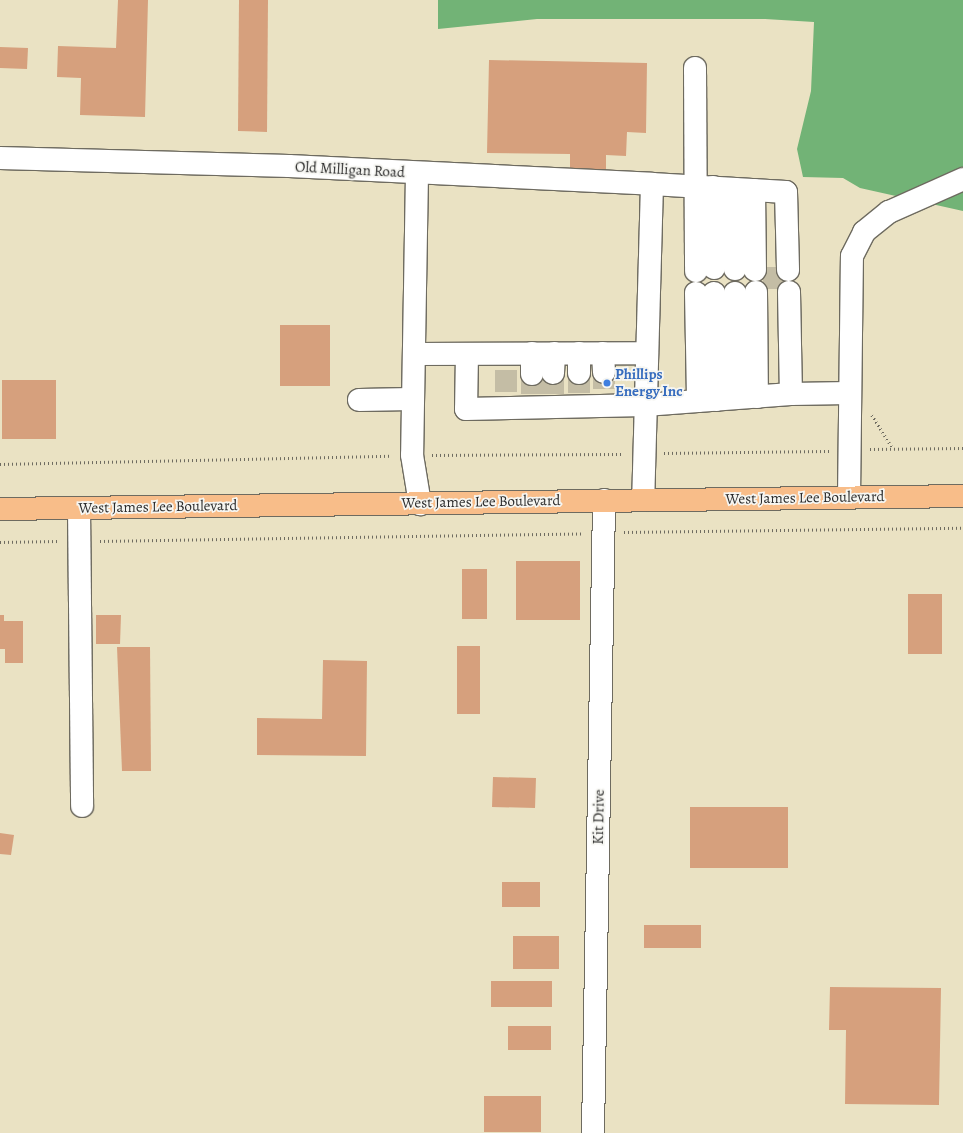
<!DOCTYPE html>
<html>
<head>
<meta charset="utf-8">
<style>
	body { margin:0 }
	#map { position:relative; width:963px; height:1133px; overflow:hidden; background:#eae2c3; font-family:Alegreya,serif }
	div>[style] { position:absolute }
	.forest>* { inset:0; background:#72b376 }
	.building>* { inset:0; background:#d6a07d }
	.minor-tunnel>* { height:22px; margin-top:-11px; transform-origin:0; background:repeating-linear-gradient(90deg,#c4bda5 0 22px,transparent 0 33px) }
	.path>* { height:2.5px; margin-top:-1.25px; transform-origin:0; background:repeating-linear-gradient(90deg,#6e6b60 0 1px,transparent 0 4px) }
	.roads { filter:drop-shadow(1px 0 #6e6b60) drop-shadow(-1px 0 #6e6b60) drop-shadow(0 1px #6e6b60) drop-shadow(0 -1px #6e6b60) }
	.minor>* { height:22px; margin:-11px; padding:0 11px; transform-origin:11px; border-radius:11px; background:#fff }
	.major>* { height:22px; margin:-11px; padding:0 11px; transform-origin:11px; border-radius:11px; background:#f8bd89 }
	.dots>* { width:11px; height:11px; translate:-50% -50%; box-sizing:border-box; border:2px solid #f6f6f2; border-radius:50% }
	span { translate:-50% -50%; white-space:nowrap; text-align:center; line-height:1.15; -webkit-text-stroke:3.5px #f6f6f2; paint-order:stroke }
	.street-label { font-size:15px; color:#2b2b2b }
	.shop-label { font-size:15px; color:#366cbe; font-weight:700 }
	.left { translate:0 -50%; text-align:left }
</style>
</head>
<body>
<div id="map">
	<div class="forest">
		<div style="clip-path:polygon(438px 0,963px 0,963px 211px,860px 188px,843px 178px,803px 177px,797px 149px,811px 91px,814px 22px,765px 19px,537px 19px,438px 29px)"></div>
	</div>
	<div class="building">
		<div style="clip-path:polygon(118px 0,148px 0,145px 117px,80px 115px,81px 78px,57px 77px,58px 46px,116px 48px)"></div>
		<div style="clip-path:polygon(239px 0,268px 0,267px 132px,238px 131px)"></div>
		<div style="clip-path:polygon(0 47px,28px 48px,27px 69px,0 68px)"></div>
		<div style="clip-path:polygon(489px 60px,647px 63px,646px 133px,627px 132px,626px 156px,606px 155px,606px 171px,570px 171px,570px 154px,487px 153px)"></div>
		<div style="clip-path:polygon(280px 325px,330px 325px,330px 386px,280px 386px)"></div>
		<div style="clip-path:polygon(2px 380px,56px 380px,56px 439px,2px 439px)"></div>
		<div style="clip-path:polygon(516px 561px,580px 561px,580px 620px,516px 620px)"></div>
		<div style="clip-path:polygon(462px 569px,487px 569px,487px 619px,462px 619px)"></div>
		<div style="clip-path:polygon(908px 594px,942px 594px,942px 654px,908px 654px)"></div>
		<div style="clip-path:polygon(0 615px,4px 615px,4px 621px,23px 621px,23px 663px,5px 663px,5px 649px,0 649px)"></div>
		<div style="clip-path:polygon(96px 615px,121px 615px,120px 644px,96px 644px)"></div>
		<div style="clip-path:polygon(457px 646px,480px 646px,480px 714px,457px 714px)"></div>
		<div style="clip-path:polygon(117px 647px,150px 647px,151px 771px,122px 771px)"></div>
		<div style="clip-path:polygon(323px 660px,367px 661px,366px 756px,257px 755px,257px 718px,322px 719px)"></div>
		<div style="clip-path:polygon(493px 777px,536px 778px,535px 808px,492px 807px)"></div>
		<div style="clip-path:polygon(690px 807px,788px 807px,788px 868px,690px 868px)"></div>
		<div style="clip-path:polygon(0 833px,14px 835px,11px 855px,0 854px)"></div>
		<div style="clip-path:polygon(502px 882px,540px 882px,540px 907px,502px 907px)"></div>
		<div style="clip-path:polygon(644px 925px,701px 925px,701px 948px,644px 948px)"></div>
		<div style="clip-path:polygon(513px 936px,559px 936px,559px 969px,513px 969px)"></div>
		<div style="clip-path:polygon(491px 981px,552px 981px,552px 1007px,491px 1007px)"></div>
		<div style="clip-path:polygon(830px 987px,941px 988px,939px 1105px,845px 1104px,846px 1030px,829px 1030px)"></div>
		<div style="clip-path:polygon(508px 1026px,551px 1026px,551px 1050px,508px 1050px)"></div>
		<div style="clip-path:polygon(484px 1096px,541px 1096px,541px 1132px,484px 1132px)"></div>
	</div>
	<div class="minor-tunnel">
		<div style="left:774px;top:267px;width:23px;rotate:90deg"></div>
		<div style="left:506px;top:370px;width:23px;rotate:90deg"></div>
		<div style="left:604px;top:372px;width:17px;rotate:90deg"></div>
		<div style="left:579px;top:373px;width:20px;rotate:90deg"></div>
		<div style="left:532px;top:374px;width:20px;rotate:90deg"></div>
		<div style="left:553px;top:394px;width:21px;rotate:-90deg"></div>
	</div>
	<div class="path">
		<div style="left:872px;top:415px;width:40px;rotate:58deg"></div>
		<div style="left:870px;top:449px;width:93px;rotate:-0.6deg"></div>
		<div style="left:664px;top:453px;width:165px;rotate:-0.7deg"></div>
		<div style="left:432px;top:455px;width:191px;rotate:-0.3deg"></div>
		<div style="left:0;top:464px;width:391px;rotate:-1.2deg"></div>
		<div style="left:624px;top:532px;width:339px;rotate:-0.7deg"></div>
		<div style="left:100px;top:541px;width:483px;rotate:-0.9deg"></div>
		<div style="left:0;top:542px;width:59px;rotate:-1deg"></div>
	</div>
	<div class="roads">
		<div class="minor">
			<div style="left:695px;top:68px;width:203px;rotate:89.7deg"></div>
			<div style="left:0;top:158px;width:289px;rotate:1.6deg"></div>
			<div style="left:289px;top:166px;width:363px;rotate:2.8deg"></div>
			<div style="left:652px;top:184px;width:316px;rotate:91.6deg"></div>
			<div style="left:417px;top:174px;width:281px;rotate:91deg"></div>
			<div style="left:412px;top:455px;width:50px;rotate:80.7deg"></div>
			<div style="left:652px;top:184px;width:134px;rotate:3.4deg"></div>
			<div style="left:786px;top:192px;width:78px;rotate:88.5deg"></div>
			<div style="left:713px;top:187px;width:81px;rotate:89.3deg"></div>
			<div style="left:754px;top:190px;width:80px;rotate:89.3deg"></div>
			<div style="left:735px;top:269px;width:80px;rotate:-90deg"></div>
			<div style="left:756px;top:292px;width:105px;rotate:89.5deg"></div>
			<div style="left:789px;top:292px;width:102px;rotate:88.9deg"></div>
			<div style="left:791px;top:394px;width:58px;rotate:-1deg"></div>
			<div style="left:696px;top:293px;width:108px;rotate:88.9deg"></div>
			<div style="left:714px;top:293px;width:107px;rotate:88.9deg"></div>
			<div style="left:532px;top:353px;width:21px;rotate:90deg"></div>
			<div style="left:579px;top:353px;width:20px;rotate:90deg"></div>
			<div style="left:603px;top:353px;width:19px;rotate:87deg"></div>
			<div style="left:414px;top:354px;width:232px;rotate:-0.2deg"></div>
			<div style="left:467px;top:354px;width:55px;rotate:91deg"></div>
			<div style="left:466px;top:409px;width:179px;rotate:-1.3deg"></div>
			<div style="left:645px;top:405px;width:146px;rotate:-4.3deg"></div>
			<div style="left:553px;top:373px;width:20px;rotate:-87deg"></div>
			<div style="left:735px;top:398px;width:105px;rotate:-90deg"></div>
			<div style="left:359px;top:400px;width:53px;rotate:-1.1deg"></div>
			<div style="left:849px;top:498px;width:242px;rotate:-89.3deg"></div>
			<div style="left:852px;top:256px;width:27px;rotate:-63deg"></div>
			<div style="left:864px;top:232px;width:32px;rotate:-39deg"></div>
			<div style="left:889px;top:212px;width:81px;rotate:-24deg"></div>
			<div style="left:79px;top:508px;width:298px;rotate:89.4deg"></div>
			<div style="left:593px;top:1133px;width:633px;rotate:-89deg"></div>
		</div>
		<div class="major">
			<div style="left:0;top:509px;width:963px;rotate:-0.77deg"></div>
		</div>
	</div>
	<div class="dots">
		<div style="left:607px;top:383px;background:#3f7fe0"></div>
	</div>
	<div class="street-label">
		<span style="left:350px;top:170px;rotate:3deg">Old Milligan Road</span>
		<span style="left:805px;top:498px;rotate:-1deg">West James Lee Boulevard</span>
		<span style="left:481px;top:502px;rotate:-1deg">West James Lee Boulevard</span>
		<span style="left:158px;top:507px;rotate:-1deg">West James Lee Boulevard</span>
		<span style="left:599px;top:817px;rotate:-89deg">Kit Drive</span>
	</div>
	<div class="shop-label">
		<span class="left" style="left:615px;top:383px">Phillips<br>Energy Inc</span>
	</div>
</div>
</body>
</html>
